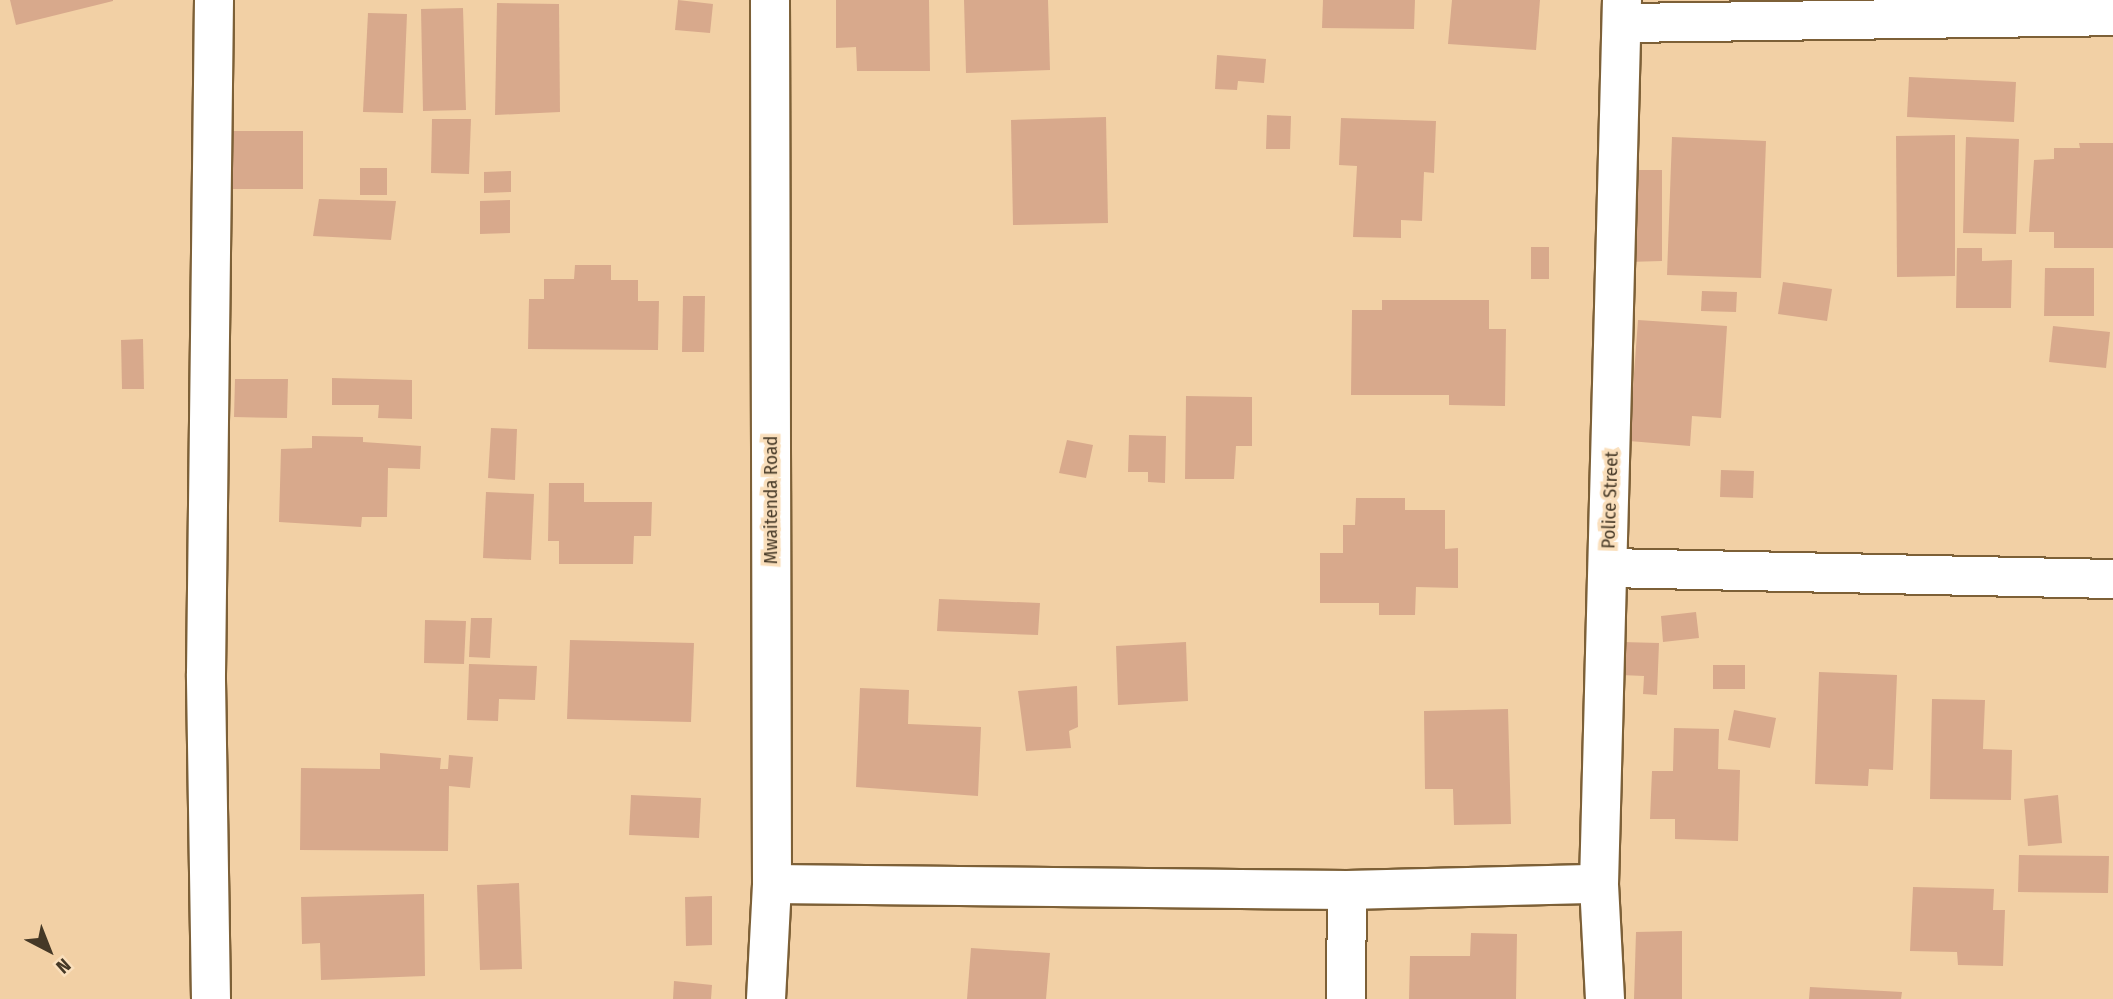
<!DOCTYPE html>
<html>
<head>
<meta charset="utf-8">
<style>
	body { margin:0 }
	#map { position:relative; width:2113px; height:999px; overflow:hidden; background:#f2d0a5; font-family:"Fira Sans Condensed",sans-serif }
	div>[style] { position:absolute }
	.building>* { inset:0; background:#d8a98c }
	.roads { filter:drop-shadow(2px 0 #7d6037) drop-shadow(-2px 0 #7d6037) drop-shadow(0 2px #7d6037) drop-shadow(0 -2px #7d6037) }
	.minor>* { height:38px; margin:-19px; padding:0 19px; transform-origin:19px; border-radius:19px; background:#fff }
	span { translate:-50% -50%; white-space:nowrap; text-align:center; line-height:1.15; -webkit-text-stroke:7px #fadfbc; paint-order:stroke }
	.street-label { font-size:19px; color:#453826 }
	.north { position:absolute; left:14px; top:915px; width:70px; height:70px; -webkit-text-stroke:5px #fadfbc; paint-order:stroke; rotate:138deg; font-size:19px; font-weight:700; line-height:28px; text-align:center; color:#453826 }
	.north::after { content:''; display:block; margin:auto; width:24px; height:32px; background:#453826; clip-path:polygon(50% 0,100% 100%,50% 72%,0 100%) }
</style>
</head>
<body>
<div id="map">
	<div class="building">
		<div style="clip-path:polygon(10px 0,113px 0,113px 1px,16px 25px)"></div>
		<div style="clip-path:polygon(678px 0,713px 4px,710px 33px,675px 30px)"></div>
		<div style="clip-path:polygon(836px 0,929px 0,930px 71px,857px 71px,856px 47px,836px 48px)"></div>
		<div style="clip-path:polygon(964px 0,1048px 0,1050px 70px,966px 73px)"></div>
		<div style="clip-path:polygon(1323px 0,1415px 0,1414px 29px,1322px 28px)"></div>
		<div style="clip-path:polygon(1452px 0,1540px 0,1536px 50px,1448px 44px)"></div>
		<div style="clip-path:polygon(497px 3px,559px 4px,560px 112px,495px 115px)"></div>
		<div style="clip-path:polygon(463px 8px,466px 110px,423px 111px,421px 9px)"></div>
		<div style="clip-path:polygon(368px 13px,407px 14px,403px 113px,363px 112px)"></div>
		<div style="clip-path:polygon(1217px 55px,1266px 59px,1264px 83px,1238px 81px,1237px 90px,1215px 89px)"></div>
		<div style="clip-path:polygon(1909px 77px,2016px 82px,2014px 122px,1907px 117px)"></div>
		<div style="clip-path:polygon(1267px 115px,1291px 116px,1290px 149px,1266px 149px)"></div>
		<div style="clip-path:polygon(1106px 117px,1108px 223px,1013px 225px,1011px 120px)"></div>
		<div style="clip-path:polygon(1341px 118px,1436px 121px,1434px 173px,1424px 172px,1422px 221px,1401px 220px,1401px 238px,1353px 237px,1357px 166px,1339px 165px)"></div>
		<div style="clip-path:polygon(432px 119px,471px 119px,469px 174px,431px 173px)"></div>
		<div style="clip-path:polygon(229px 131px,303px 131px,303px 189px,229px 189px)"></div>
		<div style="clip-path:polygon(1955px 135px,1955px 276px,1897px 277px,1896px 136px)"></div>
		<div style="clip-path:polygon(1672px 137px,1766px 141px,1761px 278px,1667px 275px)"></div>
		<div style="clip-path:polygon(1966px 137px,2019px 139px,2016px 234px,1963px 233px)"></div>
		<div style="clip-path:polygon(2079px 143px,2113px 143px,2113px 248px,2054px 248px,2054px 232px,2029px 232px,2034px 160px,2054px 159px,2054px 148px,2080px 148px)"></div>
		<div style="clip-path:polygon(360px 168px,387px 168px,387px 195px,360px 195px)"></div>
		<div style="clip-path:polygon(1627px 170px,1662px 170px,1662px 261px,1627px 262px)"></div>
		<div style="clip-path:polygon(511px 171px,511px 192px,484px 193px,484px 172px)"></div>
		<div style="clip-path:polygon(319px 199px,396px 201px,391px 240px,313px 236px)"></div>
		<div style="clip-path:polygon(510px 200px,510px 233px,480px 234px,480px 201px)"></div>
		<div style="clip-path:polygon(1531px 247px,1549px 247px,1549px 279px,1531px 279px)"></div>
		<div style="clip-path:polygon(1957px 248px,1982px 248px,1982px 261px,2012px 260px,2011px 308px,1956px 308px)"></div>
		<div style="clip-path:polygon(575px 265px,611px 265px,611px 280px,638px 280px,638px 301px,659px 301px,658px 350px,528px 349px,529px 299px,544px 299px,544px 279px,574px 279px)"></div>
		<div style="clip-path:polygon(2045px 268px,2094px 268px,2094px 316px,2044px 316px)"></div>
		<div style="clip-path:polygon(1783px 282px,1832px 289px,1827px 321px,1778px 314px)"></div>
		<div style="clip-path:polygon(1702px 291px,1737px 292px,1736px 312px,1701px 311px)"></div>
		<div style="clip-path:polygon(683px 296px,705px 296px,704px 352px,682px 352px)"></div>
		<div style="clip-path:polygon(1382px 300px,1489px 300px,1489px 329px,1506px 329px,1505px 406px,1449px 405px,1449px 395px,1351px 395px,1352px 310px,1382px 310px)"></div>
		<div style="clip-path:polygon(1638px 320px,1727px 326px,1721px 418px,1692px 416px,1690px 446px,1629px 441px)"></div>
		<div style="clip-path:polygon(2053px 326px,2110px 332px,2106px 368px,2049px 362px)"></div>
		<div style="clip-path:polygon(143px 339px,144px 389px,122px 389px,121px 340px)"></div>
		<div style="clip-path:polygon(332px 378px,412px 380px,412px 419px,378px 418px,379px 405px,332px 405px)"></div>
		<div style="clip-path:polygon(235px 379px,288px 379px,287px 418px,234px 417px)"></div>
		<div style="clip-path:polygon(1186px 396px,1252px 397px,1252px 446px,1236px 446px,1234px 479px,1185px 479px)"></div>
		<div style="clip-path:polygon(491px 428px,517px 429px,515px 480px,488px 478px)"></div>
		<div style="clip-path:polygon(1129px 435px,1166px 436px,1165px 483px,1148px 482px,1148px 472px,1128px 472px)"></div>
		<div style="clip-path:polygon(312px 436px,363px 437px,363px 442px,421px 446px,420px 469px,388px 468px,387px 517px,362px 517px,361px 527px,279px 522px,281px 449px,312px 448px)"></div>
		<div style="clip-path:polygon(1067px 440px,1093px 445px,1086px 478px,1059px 473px)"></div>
		<div style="clip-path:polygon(1721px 470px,1754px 471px,1753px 498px,1720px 497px)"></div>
		<div style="clip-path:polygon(549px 483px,584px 483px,584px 502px,652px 502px,651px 536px,634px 536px,633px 564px,559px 564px,559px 541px,548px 541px)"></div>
		<div style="clip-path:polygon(486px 492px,534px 494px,531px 560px,483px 558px)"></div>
		<div style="clip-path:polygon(1356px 498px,1405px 498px,1405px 510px,1445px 510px,1445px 549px,1458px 548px,1458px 588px,1416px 587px,1415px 615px,1379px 615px,1379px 603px,1320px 603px,1320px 553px,1343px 553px,1343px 525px,1355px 525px)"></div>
		<div style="clip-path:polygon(939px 599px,1040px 603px,1038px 635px,937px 631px)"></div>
		<div style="clip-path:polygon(1696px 612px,1699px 638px,1663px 642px,1661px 616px)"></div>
		<div style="clip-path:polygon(471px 618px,492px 618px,490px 658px,469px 657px)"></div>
		<div style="clip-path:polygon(425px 620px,466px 621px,464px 664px,424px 663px)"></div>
		<div style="clip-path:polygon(570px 640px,694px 643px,691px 722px,567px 719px)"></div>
		<div style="clip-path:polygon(1186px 642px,1188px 701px,1118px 705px,1116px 646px)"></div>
		<div style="clip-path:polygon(1622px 642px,1659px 643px,1657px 695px,1643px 694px,1644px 676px,1621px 675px)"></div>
		<div style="clip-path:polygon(469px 664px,537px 666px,535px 700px,499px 699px,498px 721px,467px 720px)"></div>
		<div style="clip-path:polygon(1713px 665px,1745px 665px,1745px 689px,1713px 689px)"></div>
		<div style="clip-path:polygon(1819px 672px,1897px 675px,1893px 770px,1869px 769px,1868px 786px,1815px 784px)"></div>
		<div style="clip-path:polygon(1077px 686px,1078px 727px,1069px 731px,1071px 748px,1026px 751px,1018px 691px)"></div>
		<div style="clip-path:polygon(860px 688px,909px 690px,908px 724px,981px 727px,978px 796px,856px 787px)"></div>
		<div style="clip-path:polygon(1932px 699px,1985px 700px,1983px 749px,2012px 750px,2011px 800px,1930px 799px)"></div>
		<div style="clip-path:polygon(1508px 709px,1511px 824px,1454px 825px,1453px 789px,1425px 789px,1424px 711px)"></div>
		<div style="clip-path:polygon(1734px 710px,1776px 718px,1770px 748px,1728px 740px)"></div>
		<div style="clip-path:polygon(1674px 728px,1719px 729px,1718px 769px,1740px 770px,1738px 841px,1675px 839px,1675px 819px,1650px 819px,1652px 771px,1673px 771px)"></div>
		<div style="clip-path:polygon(380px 753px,441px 758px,440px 769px,448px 769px,449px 755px,473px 757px,470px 788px,449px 786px,448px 851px,300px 850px,301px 768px,380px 769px)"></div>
		<div style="clip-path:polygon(631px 795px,701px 798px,699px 838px,629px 835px)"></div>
		<div style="clip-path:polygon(2058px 795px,2062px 843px,2028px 846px,2024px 799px)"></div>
		<div style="clip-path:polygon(2019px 855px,2109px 856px,2108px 893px,2018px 892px)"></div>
		<div style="clip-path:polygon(519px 883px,522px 969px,480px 970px,477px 885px)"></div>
		<div style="clip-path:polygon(1913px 887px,1994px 889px,1993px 910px,2005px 910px,2003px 966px,1958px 965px,1957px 952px,1910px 951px)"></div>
		<div style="clip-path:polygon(424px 894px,425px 976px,321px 980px,320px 943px,302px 944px,301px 897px)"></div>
		<div style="clip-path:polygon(712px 896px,712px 945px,686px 946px,685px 897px)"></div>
		<div style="clip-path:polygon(1682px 931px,1682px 999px,1634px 999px,1636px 932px)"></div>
		<div style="clip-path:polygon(1471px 933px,1517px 934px,1516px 999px,1409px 999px,1410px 956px,1470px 956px)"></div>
		<div style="clip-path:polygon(971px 948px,1050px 953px,1046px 999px,967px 999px)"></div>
		<div style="clip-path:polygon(674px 981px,712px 985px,711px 999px,673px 999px)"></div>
		<div style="clip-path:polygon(1810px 987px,1902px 992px,1901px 999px,1809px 999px)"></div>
	</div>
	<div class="roads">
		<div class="minor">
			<div style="left:1624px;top:23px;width:489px;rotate:-0.8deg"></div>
			<div style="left:1608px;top:568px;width:505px;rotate:1.25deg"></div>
			<div style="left:772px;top:884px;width:575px;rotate:0.6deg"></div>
			<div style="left:1347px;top:890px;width:252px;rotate:-1.4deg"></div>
			<div style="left:211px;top:999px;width:325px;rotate:-90.9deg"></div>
			<div style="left:206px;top:674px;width:674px;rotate:-89.32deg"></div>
			<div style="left:766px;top:999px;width:115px;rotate:-87deg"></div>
			<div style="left:772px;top:884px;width:884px;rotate:-90.13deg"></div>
			<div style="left:1346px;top:999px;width:109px;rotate:-89.5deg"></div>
			<div style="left:1605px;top:999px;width:115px;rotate:-93deg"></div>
			<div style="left:1599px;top:884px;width:884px;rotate:-88.51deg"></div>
		</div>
	</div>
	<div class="street-label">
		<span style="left:771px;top:500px;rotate:-90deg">Mwaitenda Road</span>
		<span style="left:1610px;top:500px;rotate:-88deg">Police Street</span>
	</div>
	<div class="north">N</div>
</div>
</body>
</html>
